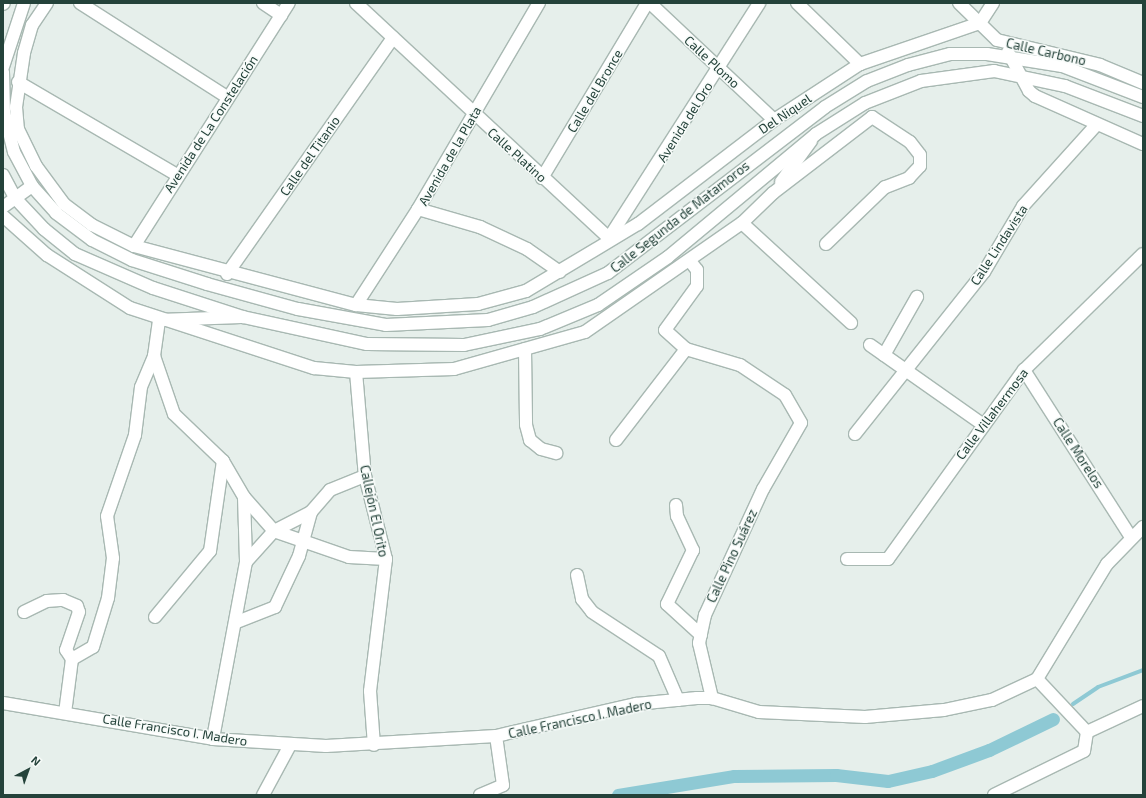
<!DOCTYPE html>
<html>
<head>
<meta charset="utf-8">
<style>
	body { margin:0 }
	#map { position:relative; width:1146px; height:798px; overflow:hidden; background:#e6efeb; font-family:"Exo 2",sans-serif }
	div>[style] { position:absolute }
	.stream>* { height:4px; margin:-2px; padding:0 2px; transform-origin:2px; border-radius:2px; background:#8ec9d4 }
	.canal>* { height:13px; margin:-6.5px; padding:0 6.5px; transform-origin:6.5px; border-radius:6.5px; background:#8ec9d4 }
	.roads { filter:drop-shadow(1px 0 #a8b8b2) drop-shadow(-1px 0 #a8b8b2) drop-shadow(0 1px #a8b8b2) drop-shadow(0 -1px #a8b8b2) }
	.street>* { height:12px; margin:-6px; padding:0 6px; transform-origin:6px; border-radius:6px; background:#fff }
	.secondary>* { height:12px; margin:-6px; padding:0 6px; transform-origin:6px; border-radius:6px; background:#fff }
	span { translate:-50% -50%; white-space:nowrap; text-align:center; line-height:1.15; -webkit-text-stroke:3px #f7fbf9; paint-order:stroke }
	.street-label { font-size:13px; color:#24423a }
	.frame { position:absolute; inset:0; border:4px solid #24423a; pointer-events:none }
	.north { position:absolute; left:8px; top:750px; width:40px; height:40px; -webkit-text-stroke:3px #f7fbf9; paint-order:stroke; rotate:41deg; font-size:11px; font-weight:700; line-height:16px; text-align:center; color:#24423a }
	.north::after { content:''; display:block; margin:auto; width:14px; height:18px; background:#24423a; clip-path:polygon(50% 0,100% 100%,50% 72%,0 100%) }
</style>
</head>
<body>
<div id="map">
	<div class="stream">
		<div style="left:1073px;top:704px;width:30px;rotate:-34deg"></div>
		<div style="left:1098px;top:687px;width:48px;rotate:-20.7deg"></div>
	</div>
	<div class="canal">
		<div style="left:618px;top:795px;width:118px;rotate:-9.3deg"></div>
		<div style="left:734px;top:776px;width:102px;rotate:-0.6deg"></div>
		<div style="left:836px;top:775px;width:52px;rotate:6.6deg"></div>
		<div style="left:888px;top:781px;width:45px;rotate:-12.8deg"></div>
		<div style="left:932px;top:771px;width:61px;rotate:-20.2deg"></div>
		<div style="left:989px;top:750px;width:71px;rotate:-25.8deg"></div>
	</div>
	<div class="roads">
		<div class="street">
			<div style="left:47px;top:3px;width:27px;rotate:124deg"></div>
			<div style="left:32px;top:25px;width:29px;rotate:106deg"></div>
			<div style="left:24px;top:53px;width:55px;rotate:98.4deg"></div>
			<div style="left:16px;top:107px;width:22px;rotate:85deg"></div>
			<div style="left:18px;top:129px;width:41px;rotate:64.1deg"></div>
			<div style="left:36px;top:166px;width:47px;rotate:53.6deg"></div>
			<div style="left:64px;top:204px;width:35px;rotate:37deg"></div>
			<div style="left:92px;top:225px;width:47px;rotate:26.6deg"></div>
			<div style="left:134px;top:246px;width:230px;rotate:14.9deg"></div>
			<div style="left:356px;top:305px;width:41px;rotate:5.6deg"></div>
			<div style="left:397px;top:309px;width:81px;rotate:-3.5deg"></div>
			<div style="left:478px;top:304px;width:50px;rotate:-15.2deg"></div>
			<div style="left:526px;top:291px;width:131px;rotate:-30.9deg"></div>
			<div style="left:638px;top:224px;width:171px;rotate:-37.4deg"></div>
			<div style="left:774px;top:120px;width:103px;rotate:-33.1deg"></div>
			<div style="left:860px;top:64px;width:127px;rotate:-18.9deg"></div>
			<div style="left:980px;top:23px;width:24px;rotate:-57deg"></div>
			<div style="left:80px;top:3px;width:174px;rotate:32.6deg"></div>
			<div style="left:263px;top:3px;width:22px;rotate:34deg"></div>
			<div style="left:356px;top:3px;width:345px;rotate:42.9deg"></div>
			<div style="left:650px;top:3px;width:170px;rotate:43.3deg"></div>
			<div style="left:797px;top:3px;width:88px;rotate:44.1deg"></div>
			<div style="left:959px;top:3px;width:53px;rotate:44.2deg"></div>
			<div style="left:997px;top:40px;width:106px;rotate:13.6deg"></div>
			<div style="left:1100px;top:65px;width:47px;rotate:22.7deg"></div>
			<div style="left:1008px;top:52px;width:44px;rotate:61.7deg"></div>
			<div style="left:1029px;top:91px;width:8px;rotate:40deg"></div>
			<div style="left:1035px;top:96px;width:118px;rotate:24deg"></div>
			<div style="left:18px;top:82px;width:184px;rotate:30.3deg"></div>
			<div style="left:542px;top:178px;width:204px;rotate:-59deg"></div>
			<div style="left:781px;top:182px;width:51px;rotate:-53.8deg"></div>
			<div style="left:3px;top:207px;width:36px;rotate:-36deg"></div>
			<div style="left:418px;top:209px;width:65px;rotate:16.2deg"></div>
			<div style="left:480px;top:227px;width:52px;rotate:25.1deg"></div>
			<div style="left:527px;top:249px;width:40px;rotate:34.9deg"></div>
			<div style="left:3px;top:216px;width:59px;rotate:41.6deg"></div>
			<div style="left:47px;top:255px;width:98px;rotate:32.6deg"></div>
			<div style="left:130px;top:308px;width:194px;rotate:18.1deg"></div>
			<div style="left:314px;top:368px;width:42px;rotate:5.4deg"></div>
			<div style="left:356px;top:372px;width:98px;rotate:-1.8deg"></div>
			<div style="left:454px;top:369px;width:136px;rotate:-15.8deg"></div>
			<div style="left:585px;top:332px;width:191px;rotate:-34.8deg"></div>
			<div style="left:742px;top:223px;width:43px;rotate:-44.1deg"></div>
			<div style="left:773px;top:193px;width:125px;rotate:-37.5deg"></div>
			<div style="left:872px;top:117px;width:45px;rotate:33.3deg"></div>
			<div style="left:910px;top:142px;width:16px;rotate:52deg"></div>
			<div style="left:920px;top:155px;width:11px;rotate:90deg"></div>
			<div style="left:920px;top:166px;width:16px;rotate:133deg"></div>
			<div style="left:909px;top:178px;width:26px;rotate:159deg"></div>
			<div style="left:885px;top:187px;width:82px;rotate:136deg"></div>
			<div style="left:742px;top:223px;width:148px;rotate:42.5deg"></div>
			<div style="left:609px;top:238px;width:279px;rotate:-57.4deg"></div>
			<div style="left:134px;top:246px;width:288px;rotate:-57.5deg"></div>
			<div style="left:227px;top:274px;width:289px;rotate:-54.9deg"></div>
			<div style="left:356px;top:305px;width:114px;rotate:-57.1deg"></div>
			<div style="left:418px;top:209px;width:239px;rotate:-59.6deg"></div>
			<div style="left:870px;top:345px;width:137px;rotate:35.2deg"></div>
			<div style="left:525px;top:349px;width:76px;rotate:89.2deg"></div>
			<div style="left:526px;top:425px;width:16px;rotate:75deg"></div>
			<div style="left:530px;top:440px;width:14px;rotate:39deg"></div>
			<div style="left:541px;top:449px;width:16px;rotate:15deg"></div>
			<div style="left:686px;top:349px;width:56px;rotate:16.5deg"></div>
			<div style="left:740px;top:365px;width:54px;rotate:33.7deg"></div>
			<div style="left:785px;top:395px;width:32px;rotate:60deg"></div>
			<div style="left:801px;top:423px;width:76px;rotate:119.9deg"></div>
			<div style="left:763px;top:489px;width:139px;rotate:114.7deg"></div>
			<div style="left:705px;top:615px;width:29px;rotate:102deg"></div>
			<div style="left:699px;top:643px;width:57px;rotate:76.7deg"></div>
			<div style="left:884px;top:355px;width:67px;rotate:-60.4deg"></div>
			<div style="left:154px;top:356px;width:61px;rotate:71deg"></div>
			<div style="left:174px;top:414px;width:68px;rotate:43.8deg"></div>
			<div style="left:223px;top:461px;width:42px;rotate:59.7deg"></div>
			<div style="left:244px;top:497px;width:65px;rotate:88.2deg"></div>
			<div style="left:246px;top:562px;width:180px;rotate:100.6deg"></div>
			<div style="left:1024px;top:370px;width:198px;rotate:57.4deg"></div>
			<div style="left:356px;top:372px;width:104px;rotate:85.1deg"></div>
			<div style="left:365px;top:476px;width:86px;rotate:75.8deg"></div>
			<div style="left:386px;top:559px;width:133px;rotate:96.9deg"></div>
			<div style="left:370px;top:691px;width:54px;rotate:85.8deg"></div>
			<div style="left:855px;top:434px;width:207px;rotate:-51.5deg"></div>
			<div style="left:984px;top:272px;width:77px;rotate:-59.4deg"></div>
			<div style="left:1023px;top:206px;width:110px;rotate:-47.9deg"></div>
			<div style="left:616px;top:440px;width:115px;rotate:-52.4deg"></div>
			<div style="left:686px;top:349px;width:28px;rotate:-138deg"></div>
			<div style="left:665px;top:330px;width:54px;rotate:-54deg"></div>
			<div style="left:697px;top:286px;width:16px;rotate:-90deg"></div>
			<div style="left:697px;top:270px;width:11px;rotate:-128deg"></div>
			<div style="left:244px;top:497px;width:45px;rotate:48.6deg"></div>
			<div style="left:274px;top:531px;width:79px;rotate:19.1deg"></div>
			<div style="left:349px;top:557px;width:37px;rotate:3deg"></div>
			<div style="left:676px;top:505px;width:11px;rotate:85deg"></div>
			<div style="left:677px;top:516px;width:38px;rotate:65deg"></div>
			<div style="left:693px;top:550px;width:60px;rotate:115.7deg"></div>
			<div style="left:667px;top:604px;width:46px;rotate:42.4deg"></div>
			<div style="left:847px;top:559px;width:41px"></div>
			<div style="left:888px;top:559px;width:233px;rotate:-54.3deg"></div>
			<div style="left:1024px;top:370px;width:166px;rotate:-44.3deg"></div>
			<div style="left:246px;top:562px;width:42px;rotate:-47.9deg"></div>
			<div style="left:274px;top:531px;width:42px;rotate:-27.2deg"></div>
			<div style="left:577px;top:575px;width:25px;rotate:78deg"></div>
			<div style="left:582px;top:599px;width:16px;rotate:52deg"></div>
			<div style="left:592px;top:612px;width:80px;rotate:33.3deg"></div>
			<div style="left:659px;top:656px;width:48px;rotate:66.6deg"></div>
			<div style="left:24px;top:612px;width:25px;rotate:-26deg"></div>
			<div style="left:47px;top:601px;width:16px;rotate:-4deg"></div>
			<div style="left:63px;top:600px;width:15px;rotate:23deg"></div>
			<div style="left:77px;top:606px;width:6px;rotate:72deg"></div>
			<div style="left:79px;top:612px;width:40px;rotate:108.9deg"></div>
			<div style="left:66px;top:650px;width:11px;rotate:56deg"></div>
			<div style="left:72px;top:659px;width:24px;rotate:-30deg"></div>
			<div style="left:93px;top:647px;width:51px;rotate:-73deg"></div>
			<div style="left:108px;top:598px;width:40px;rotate:-82.9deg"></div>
			<div style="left:113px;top:558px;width:42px;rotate:-98.1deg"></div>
			<div style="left:107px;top:516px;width:86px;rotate:-70.9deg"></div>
			<div style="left:135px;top:435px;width:48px;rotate:-82.9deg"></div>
			<div style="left:141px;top:387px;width:34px;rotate:-67deg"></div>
			<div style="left:154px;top:356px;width:36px;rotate:-82deg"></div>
			<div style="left:159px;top:320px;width:83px;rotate:-2.1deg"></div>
			<div style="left:155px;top:617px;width:86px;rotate:-50.2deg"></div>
			<div style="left:210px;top:551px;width:91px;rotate:-81.8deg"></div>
			<div style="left:237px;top:622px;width:41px;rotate:-21.5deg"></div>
			<div style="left:275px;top:607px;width:56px;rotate:-64.8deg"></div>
			<div style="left:299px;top:556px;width:46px;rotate:-74.7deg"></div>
			<div style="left:311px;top:512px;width:29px;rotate:-49deg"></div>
			<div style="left:330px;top:490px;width:38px;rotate:-22deg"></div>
			<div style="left:1037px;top:679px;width:73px;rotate:46.7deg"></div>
			<div style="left:3px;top:703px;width:213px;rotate:9.7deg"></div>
			<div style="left:213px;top:739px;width:113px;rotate:3.5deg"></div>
			<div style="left:326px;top:746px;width:170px;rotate:-3.4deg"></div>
			<div style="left:496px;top:736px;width:144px;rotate:-12.9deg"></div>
			<div style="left:636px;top:704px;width:61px;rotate:-5.6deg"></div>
			<div style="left:697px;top:698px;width:15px"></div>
			<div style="left:712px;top:698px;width:49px;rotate:16.6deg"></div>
			<div style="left:759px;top:712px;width:106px;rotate:2.7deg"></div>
			<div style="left:865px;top:717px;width:79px;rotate:-5.1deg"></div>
			<div style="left:944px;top:710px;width:49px;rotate:-11.8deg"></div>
			<div style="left:992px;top:700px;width:50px;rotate:-25deg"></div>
			<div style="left:1037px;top:679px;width:135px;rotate:-58.7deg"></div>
			<div style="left:1107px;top:564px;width:52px;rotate:-45.8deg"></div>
			<div style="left:65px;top:713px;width:54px;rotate:-82.6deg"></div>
			<div style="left:263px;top:795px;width:57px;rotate:-61.6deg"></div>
			<div style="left:480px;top:795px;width:25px;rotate:-23deg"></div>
			<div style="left:503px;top:785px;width:49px;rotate:-98.1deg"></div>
			<div style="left:994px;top:795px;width:100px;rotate:-26.1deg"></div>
			<div style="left:1084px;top:751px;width:19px;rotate:-81deg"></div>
			<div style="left:1087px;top:732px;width:62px;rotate:-24.9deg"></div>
		</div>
		<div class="secondary">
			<div style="left:3px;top:4px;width:1px;rotate:-45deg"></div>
			<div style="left:3px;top:67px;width:67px;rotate:-71.8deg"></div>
			<div style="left:3px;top:72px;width:40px;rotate:88.6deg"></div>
			<div style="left:4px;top:112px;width:41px;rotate:76deg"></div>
			<div style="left:14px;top:152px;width:38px;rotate:62deg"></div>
			<div style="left:32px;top:186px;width:36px;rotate:48deg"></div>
			<div style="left:56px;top:213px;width:45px;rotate:36.9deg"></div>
			<div style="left:92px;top:240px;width:45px;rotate:26.6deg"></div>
			<div style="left:132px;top:260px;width:79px;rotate:17.7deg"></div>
			<div style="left:207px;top:284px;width:94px;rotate:15.4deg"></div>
			<div style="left:298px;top:309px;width:89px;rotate:10.3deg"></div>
			<div style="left:386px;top:325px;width:102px;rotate:-2.8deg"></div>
			<div style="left:488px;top:320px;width:47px;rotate:-16.1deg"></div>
			<div style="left:533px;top:307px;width:82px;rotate:-24.4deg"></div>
			<div style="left:608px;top:273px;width:273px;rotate:-37.4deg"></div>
			<div style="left:825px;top:107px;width:49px;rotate:-31.8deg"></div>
			<div style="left:867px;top:81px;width:44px;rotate:-21.3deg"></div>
			<div style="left:908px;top:65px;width:43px;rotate:-14.7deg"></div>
			<div style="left:950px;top:54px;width:37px"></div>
			<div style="left:987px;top:54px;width:76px;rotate:9.1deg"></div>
			<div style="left:1062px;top:66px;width:87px;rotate:20.9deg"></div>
			<div style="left:3px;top:175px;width:26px;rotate:62deg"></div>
			<div style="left:15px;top:198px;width:42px;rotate:46.9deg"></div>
			<div style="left:44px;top:229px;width:40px;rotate:39deg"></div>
			<div style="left:75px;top:254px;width:85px;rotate:23.6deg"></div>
			<div style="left:153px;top:288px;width:95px;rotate:17.9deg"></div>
			<div style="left:243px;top:317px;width:127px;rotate:12.3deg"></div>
			<div style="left:367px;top:344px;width:97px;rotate:0.6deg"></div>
			<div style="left:464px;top:345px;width:78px;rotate:-11.9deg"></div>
			<div style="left:540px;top:329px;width:63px;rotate:-22.5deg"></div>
			<div style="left:598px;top:305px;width:85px;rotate:-34.4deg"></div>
			<div style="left:668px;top:257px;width:192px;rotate:-39.7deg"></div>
			<div style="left:816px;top:134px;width:58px;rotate:-32.3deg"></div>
			<div style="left:865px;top:103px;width:60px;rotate:-21.4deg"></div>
			<div style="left:921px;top:81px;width:74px;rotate:-7.8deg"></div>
			<div style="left:994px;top:71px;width:73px;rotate:11.9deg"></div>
			<div style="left:1065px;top:86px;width:84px;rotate:21deg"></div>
		</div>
	</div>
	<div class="street-label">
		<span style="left:1046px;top:52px;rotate:13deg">Calle Carbono</span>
		<span style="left:712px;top:62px;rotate:43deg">Calle Plomo</span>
		<span style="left:595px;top:91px;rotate:-59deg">Calle del Bronce</span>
		<span style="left:785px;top:114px;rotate:-34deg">Del Niquel</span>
		<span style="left:685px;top:122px;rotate:-58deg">Avenida del Oro</span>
		<span style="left:211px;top:124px;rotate:-57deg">Avenida de La Constelación</span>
		<span style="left:517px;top:155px;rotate:42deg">Calle Platino</span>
		<span style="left:310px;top:156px;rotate:-55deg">Calle del Titanio</span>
		<span style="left:450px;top:156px;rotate:-60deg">Avenida de la Plata</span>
		<span style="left:680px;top:217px;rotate:-38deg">Calle Segunda de Matamoros</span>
		<span style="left:999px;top:245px;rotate:-57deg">Calle Lindavista</span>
		<span style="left:992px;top:414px;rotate:-53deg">Calle Villahermosa</span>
		<span style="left:1078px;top:453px;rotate:57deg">Calle Morelos</span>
		<span style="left:374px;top:511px;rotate:78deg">Callejón El Orito</span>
		<span style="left:732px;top:556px;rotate:-65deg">Calle Pino Suárez</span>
		<span style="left:580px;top:719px;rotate:-12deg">Calle Francisco I. Madero</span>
		<span style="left:175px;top:730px;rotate:9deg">Calle Francisco I. Madero</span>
	</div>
	<div class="frame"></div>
	<div class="north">N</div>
</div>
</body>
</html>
